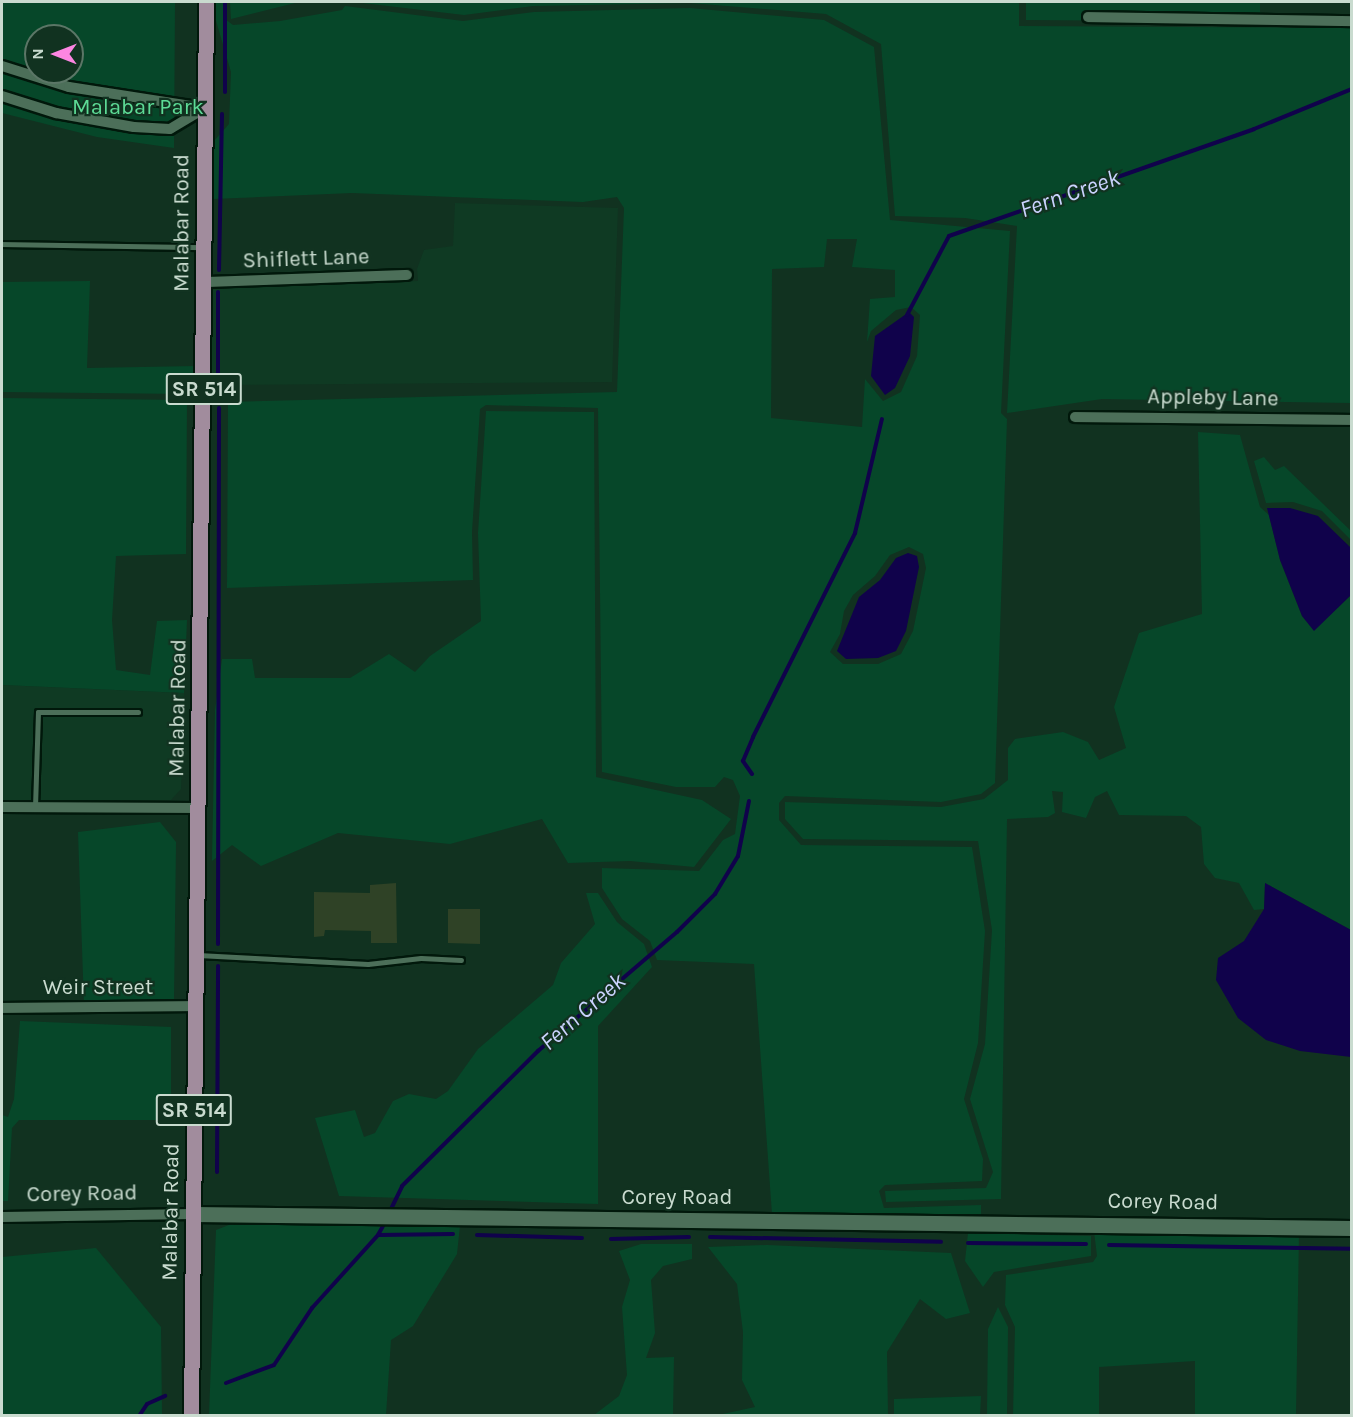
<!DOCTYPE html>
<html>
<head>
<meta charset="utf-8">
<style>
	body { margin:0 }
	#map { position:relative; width:1353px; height:1417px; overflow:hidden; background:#113220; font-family:Karla,sans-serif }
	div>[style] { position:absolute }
	.built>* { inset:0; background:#0f3a23 }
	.green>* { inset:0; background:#064729 }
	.water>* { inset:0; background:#10024b }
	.stream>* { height:4px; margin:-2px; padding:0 2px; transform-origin:2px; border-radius:2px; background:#10024b }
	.building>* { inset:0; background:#2f4226 }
	.roads { filter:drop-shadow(2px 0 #01180b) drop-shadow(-2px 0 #01180b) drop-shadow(0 2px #01180b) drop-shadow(0 -2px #01180b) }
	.lane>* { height:5px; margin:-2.5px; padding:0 2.5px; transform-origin:2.5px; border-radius:2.5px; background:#4c6f59 }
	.street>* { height:10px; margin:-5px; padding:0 5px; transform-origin:5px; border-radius:5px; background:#4c6f59 }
	.secondary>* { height:15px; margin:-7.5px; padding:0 7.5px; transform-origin:7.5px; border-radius:7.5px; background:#4c6f59 }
	.primary>* { height:15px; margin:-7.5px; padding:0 7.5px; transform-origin:7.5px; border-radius:7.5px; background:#a18c9d }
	span { translate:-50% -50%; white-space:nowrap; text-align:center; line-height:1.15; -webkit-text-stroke:4.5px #113220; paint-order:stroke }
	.shield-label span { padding:2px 4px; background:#113220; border:2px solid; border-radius:4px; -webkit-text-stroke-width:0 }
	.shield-label { font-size:21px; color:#c9dbcf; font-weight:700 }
	.park-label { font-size:22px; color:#5ddb96 }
	.street-label { font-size:22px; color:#c9dbcf }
	.water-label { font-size:24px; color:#cbd3fe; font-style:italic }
	.frame { position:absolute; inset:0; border:3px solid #c9dbcf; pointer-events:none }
	.north { position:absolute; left:24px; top:24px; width:60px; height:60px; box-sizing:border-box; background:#113220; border:2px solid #5b7666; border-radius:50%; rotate:270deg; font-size:16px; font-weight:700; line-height:24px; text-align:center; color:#c9dbcf }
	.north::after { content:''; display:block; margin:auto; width:21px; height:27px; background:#fd86e2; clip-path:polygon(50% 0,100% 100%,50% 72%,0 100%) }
</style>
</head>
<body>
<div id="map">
	<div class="built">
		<div style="clip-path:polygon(455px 203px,618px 208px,612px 382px,209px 385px,210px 294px,213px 288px,418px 281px,417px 269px,424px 250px,453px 246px)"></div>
		<div style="clip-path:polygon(2px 685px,184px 693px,181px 789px,171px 800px,2px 801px)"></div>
	</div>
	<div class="green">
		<div style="clip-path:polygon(evenodd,2px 2px,175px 2px,174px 148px,97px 137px,2px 113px,2px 2px,36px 36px,72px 36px,72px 72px,36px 72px,36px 36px)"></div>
		<div style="clip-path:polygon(evenodd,214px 2px,223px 2px,225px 19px,233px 25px,280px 21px,342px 10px,345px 6px,463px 21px,534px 12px,690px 8px,824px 20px,874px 47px,890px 220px,1010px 231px,1001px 413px,1007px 419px,995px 783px,981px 794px,941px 802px,785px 796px,779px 803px,779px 820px,801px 845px,972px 847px,985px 931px,978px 1043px,964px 1099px,983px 1159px,982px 1181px,885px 1185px,879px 1191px,884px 1208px,981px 1205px,981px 1215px,772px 1214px,754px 964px,657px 960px,650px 941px,622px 919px,602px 888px,602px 868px,699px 871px,723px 840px,735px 834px,740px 796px,733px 780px,724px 777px,715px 787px,676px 787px,602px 772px,598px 408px,486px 405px,480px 409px,472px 532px,473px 580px,227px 588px,228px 402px,617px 392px,624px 208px,617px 197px,583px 202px,352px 193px,213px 199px,213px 142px,229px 124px,231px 72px,214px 14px,214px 2px,827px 239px,857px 239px,852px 267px,895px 270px,895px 297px,870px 299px,867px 342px,871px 331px,896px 310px,911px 307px,920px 315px,917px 356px,901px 392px,883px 401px,865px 379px,862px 427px,771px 418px,772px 269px,824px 267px,827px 239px,214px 2px,909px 547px,923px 554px,926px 568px,913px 631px,901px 654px,878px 664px,843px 664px,830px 652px,840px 634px,844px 611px,853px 595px,875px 576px,890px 555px,909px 547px)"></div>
		<div style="clip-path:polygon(230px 2px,299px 2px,231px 19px)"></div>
		<div style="clip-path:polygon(354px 2px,1019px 2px,1019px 26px,1351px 28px,1351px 403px,1102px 399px,1007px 413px,1017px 226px,965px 218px,895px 216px,881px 44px,826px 14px,690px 3px,533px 6px,464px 15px)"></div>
		<div style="clip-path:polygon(1026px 2px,1260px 2px,1260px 12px,1275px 19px,1317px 22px,1026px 20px)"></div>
		<div style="clip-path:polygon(90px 281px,87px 368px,197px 366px,196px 412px,194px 398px,187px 394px,2px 392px,2px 282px)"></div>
		<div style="clip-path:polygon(2px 398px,187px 400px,186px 554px,116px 556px,112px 620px,116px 670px,150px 675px,157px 621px,187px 620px,184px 693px,3px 685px,2px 702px)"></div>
		<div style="clip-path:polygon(486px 411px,594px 412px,596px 777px,702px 800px,731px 819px,694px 867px,630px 861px,568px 863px,542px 819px,450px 844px,338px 833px,261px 866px,232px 845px,212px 861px,215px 710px,222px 659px,252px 659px,255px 678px,350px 678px,389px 654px,415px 672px,430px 656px,481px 621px,478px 533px)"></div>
		<div style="clip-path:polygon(1198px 432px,1240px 435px,1260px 507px,1269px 515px,1280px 560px,1302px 616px,1314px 630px,1351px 595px,1351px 930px,1265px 883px,1264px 909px,1254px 910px,1239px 883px,1215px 878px,1204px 864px,1201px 827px,1186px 816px,1119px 815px,1107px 791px,1095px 797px,1086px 818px,1062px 812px,1063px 792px,1052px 791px,1055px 813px,1048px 817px,1007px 819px,1001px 1199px,886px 1202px,885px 1191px,986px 1188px,993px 1172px,970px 1099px,985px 1044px,992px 930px,978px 841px,803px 839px,785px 819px,785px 802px,941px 807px,984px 799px,1008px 780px,1008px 748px,1015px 739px,1063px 732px,1088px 742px,1099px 760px,1126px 748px,1114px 707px,1139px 633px,1202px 614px)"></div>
		<div style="clip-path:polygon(1264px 457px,1275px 470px,1284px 466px,1351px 531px,1351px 540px,1322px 511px,1293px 502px,1266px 503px,1254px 461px)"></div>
		<div style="clip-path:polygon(160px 822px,176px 842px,174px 999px,84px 1005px,78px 832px)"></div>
		<div style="clip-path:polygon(586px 893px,598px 893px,617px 922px,644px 944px,652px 967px,598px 1026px,598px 1204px,339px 1196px,315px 1118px,355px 1110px,364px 1137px,375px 1133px,393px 1101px,409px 1094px,436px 1099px,448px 1091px,478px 1049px,553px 985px,561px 963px,595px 924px)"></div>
		<div style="clip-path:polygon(20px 1021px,171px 1027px,171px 1120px,19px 1120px,12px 1128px,8px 1201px,2px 1201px,2px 1115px,8px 1117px,14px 1099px)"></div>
		<div style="clip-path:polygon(234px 1223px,460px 1226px,457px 1254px,413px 1326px,391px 1340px,386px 1415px,209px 1415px,216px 1230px)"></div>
		<div style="clip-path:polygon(1094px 1231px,1299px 1234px,1296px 1415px,1195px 1415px,1195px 1361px,1099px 1367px,1099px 1415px,1013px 1415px,1015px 1327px,1005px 1305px,1006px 1275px,1093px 1262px,1097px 1256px)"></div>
		<div style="clip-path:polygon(968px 1233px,1091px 1236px,1091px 1256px,994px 1272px,983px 1287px,965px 1261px)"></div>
		<div style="clip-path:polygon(641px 1244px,692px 1244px,692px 1259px,663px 1266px,651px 1280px,655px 1333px,646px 1358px,674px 1357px,673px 1415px,594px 1415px,619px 1396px,627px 1375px,622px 1307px,630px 1280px,619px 1251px)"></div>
		<div style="clip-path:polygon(767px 1245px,951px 1253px,970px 1313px,946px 1319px,920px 1299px,887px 1352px,888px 1415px,718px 1415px,755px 1407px,742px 1380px,743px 1332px,737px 1284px,708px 1247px)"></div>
		<div style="clip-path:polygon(96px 1248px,161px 1327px,162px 1415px,2px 1415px,2px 1257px)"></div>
		<div style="clip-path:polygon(998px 1307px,1008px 1327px,1007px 1415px,987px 1415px,988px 1329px)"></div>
		<div style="clip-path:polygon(981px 1396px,980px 1415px,894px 1415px,894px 1399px)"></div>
	</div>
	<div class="water">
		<div style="clip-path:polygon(909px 312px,914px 317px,910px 356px,895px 388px,885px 395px,871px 376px,875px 336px)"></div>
		<div style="clip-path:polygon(1267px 508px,1290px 508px,1318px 516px,1351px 548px,1351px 595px,1314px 631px,1302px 616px,1280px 560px)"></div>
		<div style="clip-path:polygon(908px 553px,917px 556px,919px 567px,906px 631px,896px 651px,878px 658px,846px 659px,837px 651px,859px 597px,880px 580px,896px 558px)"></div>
		<div style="clip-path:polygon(1265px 883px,1351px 930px,1351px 1057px,1300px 1051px,1266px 1040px,1238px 1018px,1216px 980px,1218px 958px,1244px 941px,1264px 909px)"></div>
	</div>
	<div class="stream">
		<div style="left:225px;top:92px;width:90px;rotate:-90deg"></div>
		<div style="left:219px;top:270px;width:156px;rotate:-88.9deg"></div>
		<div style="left:218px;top:292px;width:94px;rotate:90deg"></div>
		<div style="left:907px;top:315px;width:89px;rotate:-62deg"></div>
		<div style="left:949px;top:236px;width:323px;rotate:-19.3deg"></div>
		<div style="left:1254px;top:129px;width:106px;rotate:-22.2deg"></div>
		<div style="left:752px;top:774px;width:16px;rotate:-125deg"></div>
		<div style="left:743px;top:761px;width:26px;rotate:-67deg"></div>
		<div style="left:753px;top:737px;width:228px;rotate:-63.4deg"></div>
		<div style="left:855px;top:533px;width:117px;rotate:-76.7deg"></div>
		<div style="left:218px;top:944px;width:536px;rotate:-89.89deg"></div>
		<div style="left:217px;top:1172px;width:206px;rotate:-89.7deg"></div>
		<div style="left:391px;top:1209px;width:25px;rotate:-64deg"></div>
		<div style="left:402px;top:1186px;width:192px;rotate:-44.8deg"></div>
		<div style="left:538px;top:1051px;width:183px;rotate:-40.6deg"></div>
		<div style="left:677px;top:932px;width:54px;rotate:-45deg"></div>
		<div style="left:715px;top:894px;width:44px;rotate:-58.8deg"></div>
		<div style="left:738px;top:856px;width:56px;rotate:-78.7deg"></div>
		<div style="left:379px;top:1235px;width:74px;rotate:-0.8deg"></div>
		<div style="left:477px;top:1235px;width:105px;rotate:1.6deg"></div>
		<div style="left:710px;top:1237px;width:231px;rotate:1.2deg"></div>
		<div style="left:611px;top:1239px;width:78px;rotate:-1.5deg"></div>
		<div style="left:968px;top:1243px;width:118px;rotate:0.5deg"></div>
		<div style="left:1109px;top:1245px;width:243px;rotate:0.9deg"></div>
		<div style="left:226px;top:1383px;width:51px;rotate:-20.6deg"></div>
		<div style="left:274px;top:1365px;width:69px;rotate:-56.3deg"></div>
		<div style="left:312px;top:1308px;width:98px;rotate:-47.9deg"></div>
		<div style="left:378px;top:1235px;width:13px;rotate:-61deg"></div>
		<div style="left:139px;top:1416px;width:14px;rotate:-56deg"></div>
		<div style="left:147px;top:1404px;width:20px;rotate:-24deg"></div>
	</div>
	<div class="building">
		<div style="clip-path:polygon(396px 883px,397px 943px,371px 943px,371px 931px,325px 930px,324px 936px,314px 937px,314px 892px,370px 893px,370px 885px)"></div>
		<div style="clip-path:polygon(448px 909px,480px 909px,480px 944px,448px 943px)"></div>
	</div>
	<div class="roads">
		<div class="lane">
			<div style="left:2px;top:244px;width:201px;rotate:0.9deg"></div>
			<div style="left:35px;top:807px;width:95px;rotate:-88.2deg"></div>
			<div style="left:38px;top:712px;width:100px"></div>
			<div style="left:198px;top:955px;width:170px;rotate:3deg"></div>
			<div style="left:368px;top:964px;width:53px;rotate:-6.5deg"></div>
			<div style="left:421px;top:958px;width:40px;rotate:2.9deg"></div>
		</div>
		<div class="street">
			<div style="left:1088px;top:17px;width:264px;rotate:0.9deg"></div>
			<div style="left:2px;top:66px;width:70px;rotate:17.4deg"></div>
			<div style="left:69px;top:87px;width:138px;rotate:8.8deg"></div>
			<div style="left:2px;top:96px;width:57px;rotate:17.5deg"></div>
			<div style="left:56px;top:113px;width:79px;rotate:10.2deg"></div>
			<div style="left:134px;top:127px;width:36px;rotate:3deg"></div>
			<div style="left:170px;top:129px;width:41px;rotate:-31deg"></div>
			<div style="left:205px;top:282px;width:202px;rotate:-2deg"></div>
			<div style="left:1075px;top:417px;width:277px;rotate:0.6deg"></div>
			<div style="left:2px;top:807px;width:197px;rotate:0.3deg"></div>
			<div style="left:2px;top:1008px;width:194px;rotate:-0.6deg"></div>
			<div style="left:2px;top:1217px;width:191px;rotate:-0.9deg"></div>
		</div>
		<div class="secondary">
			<div style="left:193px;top:1214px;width:1159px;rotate:0.69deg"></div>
		</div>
		<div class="primary">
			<div style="left:191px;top:1416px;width:1414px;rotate:-89.39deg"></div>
		</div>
	</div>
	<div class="shield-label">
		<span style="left:204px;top:389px">SR 514</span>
		<span style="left:194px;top:1110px">SR 514</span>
	</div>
	<div class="park-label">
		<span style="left:138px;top:108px">Malabar Park</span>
	</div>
	<div class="street-label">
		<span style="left:182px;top:223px;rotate:-90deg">Malabar Road</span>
		<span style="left:306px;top:259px;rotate:-2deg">Shiflett Lane</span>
		<span style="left:1213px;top:398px;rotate:1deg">Appleby Lane</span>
		<span style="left:178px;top:708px;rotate:-89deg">Malabar Road</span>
		<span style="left:98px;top:988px">Weir Street</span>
		<span style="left:82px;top:1194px;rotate:-1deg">Corey Road</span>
		<span style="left:677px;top:1198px">Corey Road</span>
		<span style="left:1163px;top:1202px;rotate:1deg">Corey Road</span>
		<span style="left:171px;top:1212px;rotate:-89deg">Malabar Road</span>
	</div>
	<div class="water-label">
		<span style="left:1070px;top:194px;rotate:-19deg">Fern Creek</span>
		<span style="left:583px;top:1012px;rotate:-41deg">Fern Creek</span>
	</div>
	<div class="frame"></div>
	<div class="north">N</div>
</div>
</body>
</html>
